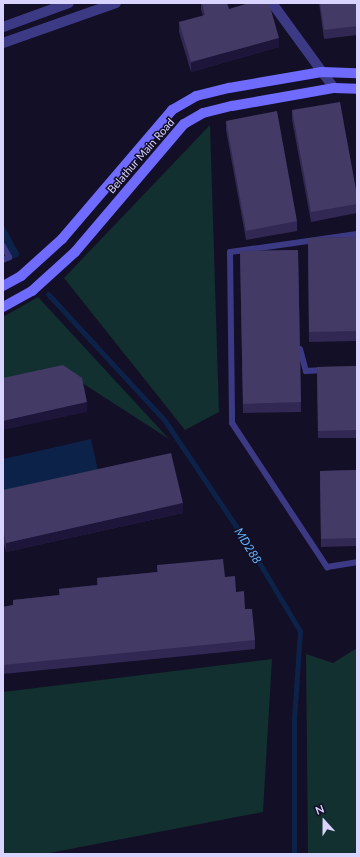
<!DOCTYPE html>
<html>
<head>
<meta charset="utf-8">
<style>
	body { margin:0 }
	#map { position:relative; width:360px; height:857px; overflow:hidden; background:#130f26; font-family:Lato,sans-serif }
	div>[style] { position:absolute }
	.green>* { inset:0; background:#12302f }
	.water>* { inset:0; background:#0c2248 }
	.stream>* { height:5px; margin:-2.5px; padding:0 2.5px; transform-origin:2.5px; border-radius:2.5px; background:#0c2248 }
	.lane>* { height:6px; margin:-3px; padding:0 3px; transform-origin:3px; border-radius:3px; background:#3d3a85 }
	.street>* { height:10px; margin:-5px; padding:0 5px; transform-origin:5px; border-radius:5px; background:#3d3a85 }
	.secondary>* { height:10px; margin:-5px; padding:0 5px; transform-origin:5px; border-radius:5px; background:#6f6bff }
	.wall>* { inset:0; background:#312854 }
	.shaded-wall>* { inset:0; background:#1d163a }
	.building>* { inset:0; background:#433a66 }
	span { translate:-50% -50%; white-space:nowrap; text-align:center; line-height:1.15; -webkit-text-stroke:3px #130f26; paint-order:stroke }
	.street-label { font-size:11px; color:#d9d4ff }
	.water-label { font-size:12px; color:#62b6ff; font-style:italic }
	.frame { position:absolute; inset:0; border:4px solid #d9d4ff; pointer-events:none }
	.north { position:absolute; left:304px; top:801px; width:40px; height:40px; -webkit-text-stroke:3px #130f26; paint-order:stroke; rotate:339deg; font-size:11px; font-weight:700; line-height:16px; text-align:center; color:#d9d4ff }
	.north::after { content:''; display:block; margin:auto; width:14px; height:18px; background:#d9d4ff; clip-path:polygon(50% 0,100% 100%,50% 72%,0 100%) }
</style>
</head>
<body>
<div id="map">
	<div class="green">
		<div style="clip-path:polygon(210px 125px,219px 412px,185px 430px,64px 278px)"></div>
		<div style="clip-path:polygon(38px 297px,169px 439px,62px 370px,3px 384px,3px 317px)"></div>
		<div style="clip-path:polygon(357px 648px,357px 854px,308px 854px,306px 654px,333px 663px)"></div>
		<div style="clip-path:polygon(272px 659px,263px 812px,44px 854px,3px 854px,3px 692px)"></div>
	</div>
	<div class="water">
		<div style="clip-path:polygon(3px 224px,20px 255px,13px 259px,3px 240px)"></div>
		<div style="clip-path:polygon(91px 439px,99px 475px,3px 496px,3px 459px)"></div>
	</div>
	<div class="stream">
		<div style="left:48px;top:294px;width:173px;rotate:47.3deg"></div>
		<div style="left:165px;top:421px;width:148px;rotate:56deg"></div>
		<div style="left:248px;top:544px;width:101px;rotate:59.1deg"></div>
		<div style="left:300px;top:631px;width:88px;rotate:93.9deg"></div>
		<div style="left:294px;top:719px;width:135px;rotate:90deg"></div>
	</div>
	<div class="lane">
		<div style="left:357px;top:234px;width:128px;rotate:171.9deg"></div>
		<div style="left:230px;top:252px;width:171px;rotate:89.3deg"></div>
		<div style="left:232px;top:423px;width:173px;rotate:56.6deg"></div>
		<div style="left:327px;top:567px;width:30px;rotate:-9deg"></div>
		<div style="left:3px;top:246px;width:13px;rotate:61deg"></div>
		<div style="left:9px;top:257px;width:7px;rotate:153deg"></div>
		<div style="left:300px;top:349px;width:23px;rotate:75deg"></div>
		<div style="left:306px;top:371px;width:19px;rotate:-3deg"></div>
	</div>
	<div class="street">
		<div style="left:272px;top:3px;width:105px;rotate:53.9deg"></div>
		<div style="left:3px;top:27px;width:70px;rotate:-20deg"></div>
		<div style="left:3px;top:43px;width:120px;rotate:-19.5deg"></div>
	</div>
	<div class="secondary">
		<div style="left:3px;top:286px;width:21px;rotate:-29deg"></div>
		<div style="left:21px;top:276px;width:55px;rotate:-42.1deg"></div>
		<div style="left:62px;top:239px;width:170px;rotate:-49.5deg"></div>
		<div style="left:172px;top:110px;width:28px;rotate:-30deg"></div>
		<div style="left:196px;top:96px;width:34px;rotate:-14deg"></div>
		<div style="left:229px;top:88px;width:94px;rotate:-9.8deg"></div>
		<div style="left:322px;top:72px;width:35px;rotate:2deg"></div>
		<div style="left:3px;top:307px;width:33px;rotate:-29deg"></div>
		<div style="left:32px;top:291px;width:58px;rotate:-42.2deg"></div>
		<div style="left:75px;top:252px;width:168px;rotate:-49.6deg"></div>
		<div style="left:184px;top:124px;width:22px;rotate:-30deg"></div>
		<div style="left:203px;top:113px;width:30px;rotate:-14deg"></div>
		<div style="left:232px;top:106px;width:104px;rotate:-10deg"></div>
		<div style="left:334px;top:88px;width:23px;rotate:2deg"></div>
	</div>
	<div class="wall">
		<div style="clip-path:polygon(201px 3px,227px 3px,229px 9px,279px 47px,191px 72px,179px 32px,179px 22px,203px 16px,201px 10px)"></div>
		<div style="clip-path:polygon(319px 3px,357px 3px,357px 35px,324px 39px)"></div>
		<div style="clip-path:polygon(292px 110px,357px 195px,357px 213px,311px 222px,292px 120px)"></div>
		<div style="clip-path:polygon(226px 121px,297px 221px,297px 231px,246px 240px,226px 130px)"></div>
		<div style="clip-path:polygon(357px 237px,357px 341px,309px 342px,308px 238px)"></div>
		<div style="clip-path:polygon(298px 250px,301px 412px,243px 413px,240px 251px)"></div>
		<div style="clip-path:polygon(357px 366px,357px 438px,318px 438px,317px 367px)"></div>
		<div style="clip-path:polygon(357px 470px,357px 546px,321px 547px,320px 471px)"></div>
		<div style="clip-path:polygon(3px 490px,183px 513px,6px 552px,3px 539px)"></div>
		<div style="clip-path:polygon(157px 565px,225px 577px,236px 592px,245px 609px,255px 640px,255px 649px,3px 674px,3px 607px,13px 605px,13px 600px,59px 595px,59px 589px,97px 585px,97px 578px,157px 572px)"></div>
	</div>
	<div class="shaded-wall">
		<div style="clip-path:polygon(279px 38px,279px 47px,191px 72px,191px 62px)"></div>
		<div style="clip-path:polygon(87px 402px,87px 412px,3px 430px,3px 421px)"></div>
		<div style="clip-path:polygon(183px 503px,183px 513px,6px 552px,6px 543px)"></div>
	</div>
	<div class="building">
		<div style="clip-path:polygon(202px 3px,227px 3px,229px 9px,249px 3px,269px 3px,279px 38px,191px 62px,179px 22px,205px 15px)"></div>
		<div style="clip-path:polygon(320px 3px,357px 3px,357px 26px,324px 30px)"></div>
		<div style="clip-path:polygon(340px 102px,357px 195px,357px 204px,311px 212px,292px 110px)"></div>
		<div style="clip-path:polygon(277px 111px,297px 221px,246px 231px,226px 121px)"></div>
		<div style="clip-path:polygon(357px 237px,357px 331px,309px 332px,308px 238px)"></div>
		<div style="clip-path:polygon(298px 250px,301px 402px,243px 404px,240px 251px)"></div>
		<div style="clip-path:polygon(63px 365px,82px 378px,87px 402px,3px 421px,3px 378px)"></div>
		<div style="clip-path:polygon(357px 366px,357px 430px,318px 431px,317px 367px)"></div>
		<div style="clip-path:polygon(171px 453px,183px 503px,6px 543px,3px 530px,3px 490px)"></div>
		<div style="clip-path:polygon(357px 470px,357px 538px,321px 539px,320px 471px)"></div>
		<div style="clip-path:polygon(223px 559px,225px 577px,235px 576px,236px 592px,244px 591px,245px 609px,252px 609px,255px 640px,3px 665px,3px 607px,13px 605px,13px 600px,60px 595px,59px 589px,98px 585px,97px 578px,158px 572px,157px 565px)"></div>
	</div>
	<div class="street-label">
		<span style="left:141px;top:156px;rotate:-49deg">Belathur Main Road</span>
	</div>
	<div class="water-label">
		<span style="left:248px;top:546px;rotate:58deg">MD288</span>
	</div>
	<div class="frame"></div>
	<div class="north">N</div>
</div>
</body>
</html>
